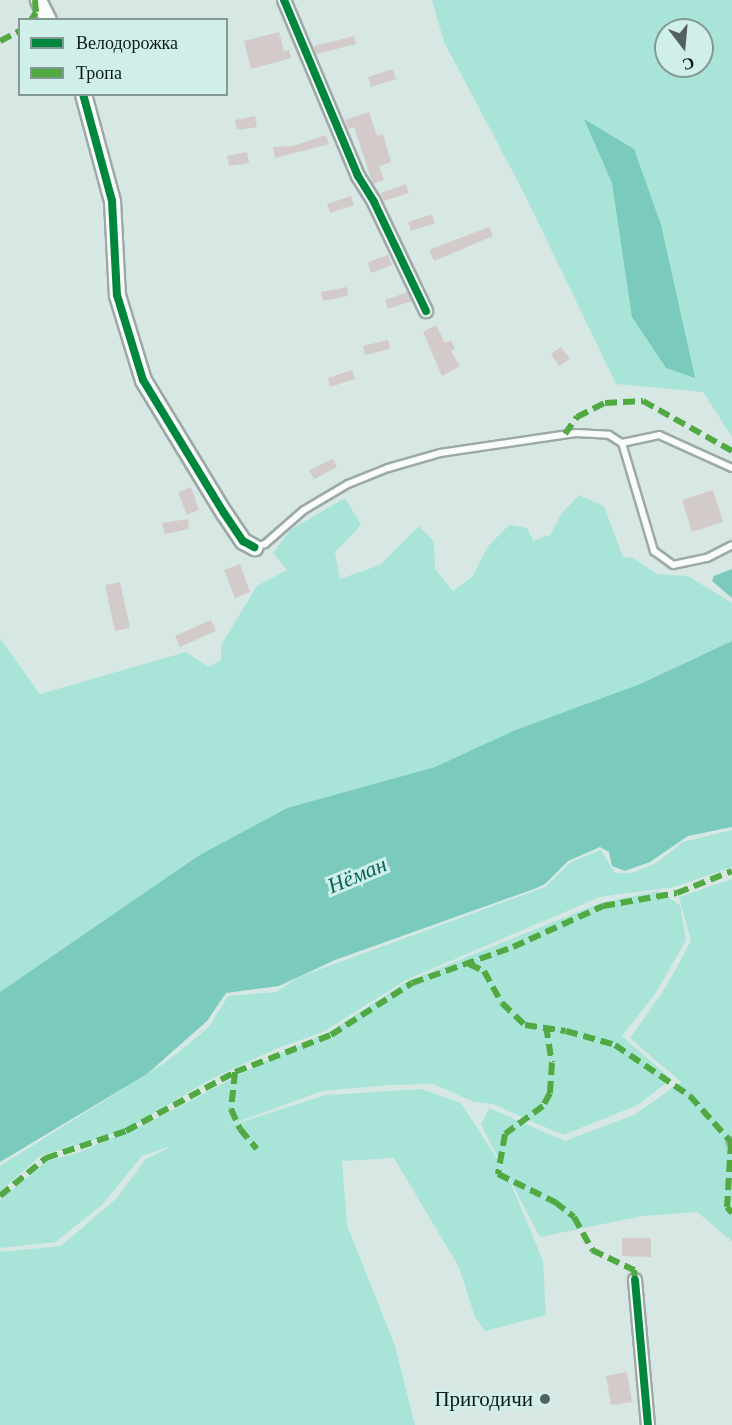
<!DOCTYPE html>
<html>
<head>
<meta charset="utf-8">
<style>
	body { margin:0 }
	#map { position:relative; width:732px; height:1425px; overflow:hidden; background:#d7e8e4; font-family:Georgia,serif }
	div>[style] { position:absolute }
	.green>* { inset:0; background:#a8e4d8 }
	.water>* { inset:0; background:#7acbbd }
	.building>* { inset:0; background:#d3caca }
	.roads { filter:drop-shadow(2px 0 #9caaa6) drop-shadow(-2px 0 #9caaa6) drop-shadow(0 2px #9caaa6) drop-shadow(0 -2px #9caaa6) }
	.service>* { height:6px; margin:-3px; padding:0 3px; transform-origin:3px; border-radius:3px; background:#f9fcfb }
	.minor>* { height:12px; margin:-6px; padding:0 6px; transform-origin:6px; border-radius:6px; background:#f9fcfb }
	.tertiary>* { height:15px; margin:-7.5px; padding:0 7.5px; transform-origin:7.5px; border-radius:7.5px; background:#f9fcfb }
	.quiet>* { height:6px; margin-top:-3px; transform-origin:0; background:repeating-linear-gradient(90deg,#51a942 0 12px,transparent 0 18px) }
	.cycleway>* { height:8px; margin:-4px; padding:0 4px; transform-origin:4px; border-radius:4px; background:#00873e }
	.dots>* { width:16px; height:16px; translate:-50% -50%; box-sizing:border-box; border:3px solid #d0efe8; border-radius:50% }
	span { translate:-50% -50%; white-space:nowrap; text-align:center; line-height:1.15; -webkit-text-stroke:6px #d0efe8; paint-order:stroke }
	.poi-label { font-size:21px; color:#0e1917 }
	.right { translate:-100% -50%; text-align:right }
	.water-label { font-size:22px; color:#056458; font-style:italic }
	.legend { position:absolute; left:18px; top:18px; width:210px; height:78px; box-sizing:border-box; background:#d0efe8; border:2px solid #829994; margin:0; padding:8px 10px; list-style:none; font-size:18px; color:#0e1917 }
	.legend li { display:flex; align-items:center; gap:12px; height:30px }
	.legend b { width:30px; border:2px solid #829994 }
	.north { position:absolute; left:654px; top:18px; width:60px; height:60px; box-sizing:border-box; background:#d0efe8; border:2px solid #829994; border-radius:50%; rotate:164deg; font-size:16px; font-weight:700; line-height:24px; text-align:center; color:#0e1917 }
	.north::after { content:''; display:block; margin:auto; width:21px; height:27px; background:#54615f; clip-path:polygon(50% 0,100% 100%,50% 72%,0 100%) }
</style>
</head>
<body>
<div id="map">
	<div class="green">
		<div style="clip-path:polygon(evenodd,432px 0,732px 0,732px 437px,703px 392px,616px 384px,524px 193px,444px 42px,432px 0,666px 30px,702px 30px,702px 66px,666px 66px,666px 30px)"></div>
		<div style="clip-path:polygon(579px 495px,604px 506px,623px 557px,633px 558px,657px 574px,688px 576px,732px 603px,732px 641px,640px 684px,513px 731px,435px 767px,287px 808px,198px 856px,0 992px,0 638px,40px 694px,186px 652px,208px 667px,221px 660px,221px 645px,257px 586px,287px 570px,273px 553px,290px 530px,345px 498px,361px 525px,335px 552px,340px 579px,380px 565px,419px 526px,434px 542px,435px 569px,453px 591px,472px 577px,489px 545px,509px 525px,527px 528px,533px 541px,550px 535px,562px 513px)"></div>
		<div style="clip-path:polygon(732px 830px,732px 867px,674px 887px,600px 897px,406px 980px,323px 1032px,278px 1048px,211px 1079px,126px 1130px,40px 1156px,0 1192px,0 1166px,166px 1062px,209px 1027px,228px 996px,276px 992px,299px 977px,545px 887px,571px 862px,601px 850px,615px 873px,632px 873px,658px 862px,683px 842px)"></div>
		<div style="clip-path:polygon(732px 879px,732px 1241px,697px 1212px,642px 1216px,540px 1237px,481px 1125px,489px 1108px,565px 1141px,634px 1115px,681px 1082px,630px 1038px,666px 987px,691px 941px,679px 897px)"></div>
		<div style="clip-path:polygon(658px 891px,680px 905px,686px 940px,655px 994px,622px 1036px,671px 1079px,638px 1105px,563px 1135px,493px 1104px,474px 1102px,433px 1084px,389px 1085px,322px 1091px,219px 1129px,326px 1095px,421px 1089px,461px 1103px,507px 1174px,543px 1261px,546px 1315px,485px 1331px,475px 1317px,459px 1267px,394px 1158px,342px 1161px,347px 1225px,395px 1346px,415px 1425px,0 1425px,0 1252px,61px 1246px,117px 1198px,146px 1159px,174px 1145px,142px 1156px,102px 1205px,55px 1242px,0 1248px,0 1200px,47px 1161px,77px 1153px,150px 1122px,277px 1055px,329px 1032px,408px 981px,600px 903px)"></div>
	</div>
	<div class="water">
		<div style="clip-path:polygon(584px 119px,634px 149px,661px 225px,695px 378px,666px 368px,632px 317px,612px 183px)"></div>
		<div style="clip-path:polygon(732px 569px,732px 598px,712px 581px,714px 576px)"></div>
		<div style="clip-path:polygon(732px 641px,732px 827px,688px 836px,650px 862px,625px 871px,612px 866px,609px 852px,600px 847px,568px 861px,545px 884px,534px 889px,335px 960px,279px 986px,226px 993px,207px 1021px,147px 1074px,0 1162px,0 992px,198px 856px,287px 808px,435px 767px,513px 731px,640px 684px)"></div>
	</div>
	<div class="building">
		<div style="clip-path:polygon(279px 32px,284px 51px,289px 50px,291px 58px,251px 69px,244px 41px)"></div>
		<div style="clip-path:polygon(354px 36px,356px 44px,316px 54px,314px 46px)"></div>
		<div style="clip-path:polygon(393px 69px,396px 79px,371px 87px,368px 77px)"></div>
		<div style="clip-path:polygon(369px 112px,377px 136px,383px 134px,391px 162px,379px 166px,384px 180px,373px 184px,354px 127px,348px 129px,345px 120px)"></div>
		<div style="clip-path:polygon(255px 116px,257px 127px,237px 130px,235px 120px)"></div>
		<div style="clip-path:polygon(326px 135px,329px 144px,275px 158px,273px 147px,293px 146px)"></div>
		<div style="clip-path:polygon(247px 152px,249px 163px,229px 166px,227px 156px)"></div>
		<div style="clip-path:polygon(406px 184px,409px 193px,384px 201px,381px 193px)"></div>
		<div style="clip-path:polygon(351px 196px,354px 205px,330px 213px,327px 204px)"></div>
		<div style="clip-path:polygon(432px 214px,435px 223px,411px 231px,408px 222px)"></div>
		<div style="clip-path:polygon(489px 227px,493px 236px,434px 261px,429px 250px)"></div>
		<div style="clip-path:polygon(388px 255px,392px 265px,371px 273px,368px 262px)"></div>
		<div style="clip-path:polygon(347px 287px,348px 296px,323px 301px,321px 292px)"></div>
		<div style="clip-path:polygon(408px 292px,412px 301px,388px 309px,385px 300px)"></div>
		<div style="clip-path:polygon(436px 325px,445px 343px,451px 340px,455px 349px,451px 351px,460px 366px,442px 376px,423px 332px)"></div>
		<div style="clip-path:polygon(388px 340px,390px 349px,365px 355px,363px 346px)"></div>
		<div style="clip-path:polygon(561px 347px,570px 359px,559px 366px,551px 354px)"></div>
		<div style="clip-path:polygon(352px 370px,355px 379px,330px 387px,328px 378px)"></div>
		<div style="clip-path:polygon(333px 459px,337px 467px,314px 479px,309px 470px)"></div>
		<div style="clip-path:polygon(191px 487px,199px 510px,187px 515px,178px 492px)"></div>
		<div style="clip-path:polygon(713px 490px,723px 522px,692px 532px,682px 500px)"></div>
		<div style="clip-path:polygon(188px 519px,189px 529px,165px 534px,162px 523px)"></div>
		<div style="clip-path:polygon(240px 564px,250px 592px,235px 598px,224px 570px)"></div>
		<div style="clip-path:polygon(120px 582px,130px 628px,115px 631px,105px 585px)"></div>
		<div style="clip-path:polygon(211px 620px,216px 631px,180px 647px,175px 636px)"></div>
		<div style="clip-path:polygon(622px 1238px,651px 1238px,651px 1257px,622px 1256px)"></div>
		<div style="clip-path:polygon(627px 1372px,632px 1402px,611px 1405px,606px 1376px)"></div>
	</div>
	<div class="roads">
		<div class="service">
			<div style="left:622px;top:443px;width:38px;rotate:-12deg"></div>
			<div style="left:659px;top:435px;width:80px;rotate:24.3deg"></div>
			<div style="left:254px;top:547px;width:11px;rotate:-15deg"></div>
			<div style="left:265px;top:544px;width:52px;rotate:-41.1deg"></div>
			<div style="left:304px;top:510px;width:51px;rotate:-30.6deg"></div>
			<div style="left:348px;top:484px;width:43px;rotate:-21.8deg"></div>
			<div style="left:388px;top:468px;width:54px;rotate:-16.1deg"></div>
			<div style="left:440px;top:453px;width:137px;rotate:-8.4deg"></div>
			<div style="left:576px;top:433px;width:33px;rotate:3deg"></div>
			<div style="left:609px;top:435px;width:15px;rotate:32deg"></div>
			<div style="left:622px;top:443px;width:113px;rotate:73.5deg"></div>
			<div style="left:654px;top:551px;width:24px;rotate:36deg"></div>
			<div style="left:673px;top:565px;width:35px;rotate:-12deg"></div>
			<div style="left:707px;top:558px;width:28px;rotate:-27deg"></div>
			<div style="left:731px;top:1142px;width:1px;rotate:-45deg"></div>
		</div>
		<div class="minor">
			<div style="left:284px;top:0;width:191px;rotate:67.2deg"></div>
			<div style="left:358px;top:176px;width:31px;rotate:58deg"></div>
			<div style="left:374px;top:202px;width:121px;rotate:64.5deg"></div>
			<div style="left:635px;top:1280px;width:146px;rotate:84.9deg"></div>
		</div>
		<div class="tertiary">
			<div style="left:38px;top:0;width:22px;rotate:63deg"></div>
			<div style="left:83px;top:94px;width:111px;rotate:74.8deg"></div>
			<div style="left:112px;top:201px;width:94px;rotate:87deg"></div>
			<div style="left:117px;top:295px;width:89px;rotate:73deg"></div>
			<div style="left:143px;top:380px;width:156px;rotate:58.7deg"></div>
			<div style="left:224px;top:513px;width:34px;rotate:56deg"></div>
			<div style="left:243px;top:541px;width:13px;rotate:29deg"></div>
		</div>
	</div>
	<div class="quiet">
		<div style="left:31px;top:20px;width:9px;rotate:-58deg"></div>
		<div style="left:36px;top:12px;width:12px;rotate:-95deg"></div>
		<div style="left:0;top:41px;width:22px;rotate:-27deg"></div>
		<div style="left:565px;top:434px;width:21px;rotate:-55deg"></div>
		<div style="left:577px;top:417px;width:31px;rotate:-27deg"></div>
		<div style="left:605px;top:403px;width:38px;rotate:-3deg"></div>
		<div style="left:643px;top:401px;width:102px;rotate:29.3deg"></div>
		<div style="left:469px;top:964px;width:17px;rotate:25deg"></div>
		<div style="left:484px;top:971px;width:37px;rotate:61deg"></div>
		<div style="left:502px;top:1003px;width:32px;rotate:44deg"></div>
		<div style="left:525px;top:1025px;width:41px;rotate:8.3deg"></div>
		<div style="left:566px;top:1031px;width:51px;rotate:15.9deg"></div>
		<div style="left:615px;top:1045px;width:91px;rotate:34.2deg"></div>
		<div style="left:690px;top:1096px;width:62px;rotate:48.3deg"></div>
		<div style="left:731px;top:1142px;width:65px;rotate:93.5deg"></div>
		<div style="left:727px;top:1207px;width:8px;rotate:50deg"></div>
		<div style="left:546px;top:1026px;width:37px;rotate:81deg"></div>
		<div style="left:552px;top:1063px;width:30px;rotate:94deg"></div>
		<div style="left:550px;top:1093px;width:15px;rotate:118deg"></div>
		<div style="left:543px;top:1106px;width:47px;rotate:143.6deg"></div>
		<div style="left:505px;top:1134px;width:41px;rotate:99.9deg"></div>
		<div style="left:498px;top:1174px;width:64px;rotate:26.2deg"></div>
		<div style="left:555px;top:1202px;width:24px;rotate:38deg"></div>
		<div style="left:574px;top:1217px;width:38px;rotate:61deg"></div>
		<div style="left:592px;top:1250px;width:47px;rotate:25.5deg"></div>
		<div style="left:634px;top:1270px;width:10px;rotate:84deg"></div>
		<div style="left:235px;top:1072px;width:37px;rotate:96deg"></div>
		<div style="left:231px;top:1109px;width:22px;rotate:66deg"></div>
		<div style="left:240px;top:1129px;width:26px;rotate:50deg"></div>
		<div style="left:0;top:1196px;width:60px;rotate:-39.6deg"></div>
		<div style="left:46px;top:1158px;width:84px;rotate:-18.6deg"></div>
		<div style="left:126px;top:1131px;width:124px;rotate:-28.4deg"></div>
		<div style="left:235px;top:1072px;width:103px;rotate:-21.1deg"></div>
		<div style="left:331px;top:1035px;width:96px;rotate:-32.7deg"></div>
		<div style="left:412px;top:983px;width:107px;rotate:-19.6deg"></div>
		<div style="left:513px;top:947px;width:99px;rotate:-24.5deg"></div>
		<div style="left:603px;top:906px;width:75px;rotate:-10deg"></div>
		<div style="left:677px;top:893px;width:59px;rotate:-21.8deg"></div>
	</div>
	<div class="cycleway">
		<div style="left:284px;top:0;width:191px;rotate:67.2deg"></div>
		<div style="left:358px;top:176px;width:31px;rotate:58deg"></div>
		<div style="left:374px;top:202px;width:121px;rotate:64.5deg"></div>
		<div style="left:83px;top:94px;width:111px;rotate:74.8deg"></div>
		<div style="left:112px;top:201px;width:94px;rotate:87deg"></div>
		<div style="left:117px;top:295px;width:89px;rotate:73deg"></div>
		<div style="left:143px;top:380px;width:156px;rotate:58.7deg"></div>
		<div style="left:224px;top:513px;width:34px;rotate:56deg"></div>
		<div style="left:243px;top:541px;width:13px;rotate:29deg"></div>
		<div style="left:635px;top:1280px;width:146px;rotate:84.9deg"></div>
	</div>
	<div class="dots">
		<div style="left:545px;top:1399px;background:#54615f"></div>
	</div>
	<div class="poi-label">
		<span class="right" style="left:533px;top:1399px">Пригодичи</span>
	</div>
	<div class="water-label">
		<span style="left:357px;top:875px;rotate:-23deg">Нёман</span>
	</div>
	<ul class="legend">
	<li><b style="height:8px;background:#00873e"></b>Велодорожка</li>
	<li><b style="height:8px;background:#51a942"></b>Тропа</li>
	</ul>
	<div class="north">С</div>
</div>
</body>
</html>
